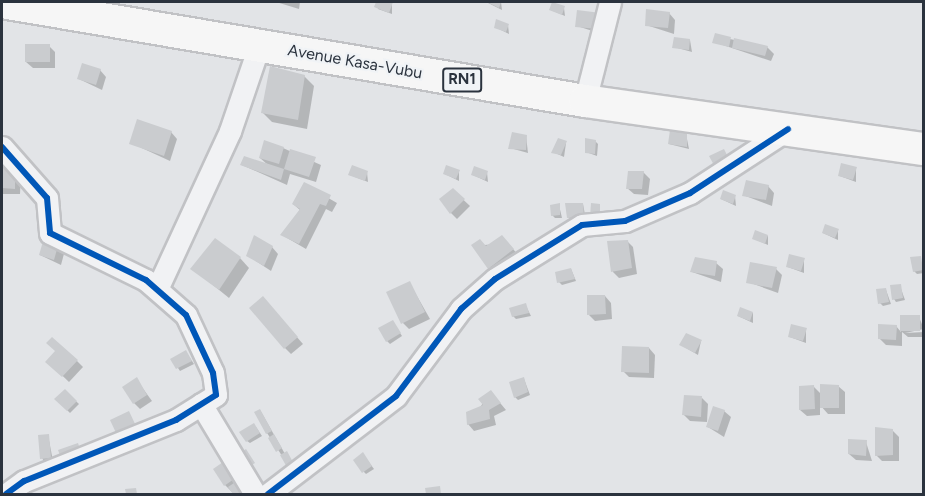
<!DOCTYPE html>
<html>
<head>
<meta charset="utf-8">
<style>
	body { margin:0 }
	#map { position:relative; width:925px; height:496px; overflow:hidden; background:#e2e4e7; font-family:Figtree,sans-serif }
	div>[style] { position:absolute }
	.shadow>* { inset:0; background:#0003 }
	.building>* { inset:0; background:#cacccf }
	.roads { filter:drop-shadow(2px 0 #c1c2c5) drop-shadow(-2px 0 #c1c2c5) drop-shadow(0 2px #c1c2c5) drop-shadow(0 -2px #c1c2c5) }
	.minor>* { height:21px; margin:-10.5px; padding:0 10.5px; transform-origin:10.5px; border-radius:10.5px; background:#f1f2f4 }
	.highway>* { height:32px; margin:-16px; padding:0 16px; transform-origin:16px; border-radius:16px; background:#f6f6f6 }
	.cycleway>* { height:6px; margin:-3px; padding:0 3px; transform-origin:3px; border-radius:3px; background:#0057b8 }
	span { translate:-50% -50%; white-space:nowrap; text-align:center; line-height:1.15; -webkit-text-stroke:4.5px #f0f3f6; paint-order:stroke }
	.shield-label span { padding:2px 4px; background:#f0f3f6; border:2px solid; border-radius:4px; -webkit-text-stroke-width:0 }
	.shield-label { font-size:15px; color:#2b333e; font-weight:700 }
	.street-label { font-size:16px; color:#2b333e }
	.frame { position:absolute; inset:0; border:3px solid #2b333e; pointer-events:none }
</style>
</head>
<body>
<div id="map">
	<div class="shadow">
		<div style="clip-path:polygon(300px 2px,299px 9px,276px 2px)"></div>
		<div style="clip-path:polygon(377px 2px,392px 2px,392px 14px,378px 9px)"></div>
		<div style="clip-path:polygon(501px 2px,502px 10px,488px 3px,489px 2px)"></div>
		<div style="clip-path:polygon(564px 8px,565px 16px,551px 10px)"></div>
		<div style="clip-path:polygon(669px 13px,675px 20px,674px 34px,646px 25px)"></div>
		<div style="clip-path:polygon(600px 14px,605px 35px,577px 26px)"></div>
		<div style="clip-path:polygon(508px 25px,509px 34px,495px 27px)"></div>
		<div style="clip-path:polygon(730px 39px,767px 47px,774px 54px,771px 61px,714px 42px)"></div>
		<div style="clip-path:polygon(690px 40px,692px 52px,674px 47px)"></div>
		<div style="clip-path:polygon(49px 46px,55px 52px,55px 68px,33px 68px,26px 62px)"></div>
		<div style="clip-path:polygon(100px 70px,106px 77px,102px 90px,79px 79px)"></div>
		<div style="clip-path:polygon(304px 76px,314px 86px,307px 129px,272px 122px,262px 112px)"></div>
		<div style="clip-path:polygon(171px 132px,177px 139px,170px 161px,131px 143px)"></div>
		<div style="clip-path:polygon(686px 134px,689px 149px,669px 144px)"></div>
		<div style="clip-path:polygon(526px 136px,528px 153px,510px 148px)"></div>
		<div style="clip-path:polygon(595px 141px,598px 144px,597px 156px,586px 152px)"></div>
		<div style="clip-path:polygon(566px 143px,564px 157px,553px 152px)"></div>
		<div style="clip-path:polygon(283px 148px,321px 165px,316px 182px,290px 174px,287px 185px,242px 165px,268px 165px,260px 158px)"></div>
		<div style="clip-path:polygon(2px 166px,21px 173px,20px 194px,2px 194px)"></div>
		<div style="clip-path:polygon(856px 168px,856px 182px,840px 176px)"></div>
		<div style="clip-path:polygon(459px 171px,459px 181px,445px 174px)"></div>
		<div style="clip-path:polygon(367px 172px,368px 182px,350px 175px)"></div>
		<div style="clip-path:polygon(487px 172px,488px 182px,473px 175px)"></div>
		<div style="clip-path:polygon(643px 172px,650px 179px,648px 195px,634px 194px,627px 188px)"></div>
		<div style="clip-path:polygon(304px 184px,337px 203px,332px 212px,326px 209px,306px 249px,282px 235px,300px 210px,293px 204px)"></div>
		<div style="clip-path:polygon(768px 186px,774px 193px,772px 206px,743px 195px)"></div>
		<div style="clip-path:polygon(453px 190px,470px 206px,457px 219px,451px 213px)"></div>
		<div style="clip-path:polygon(735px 196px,736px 206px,721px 199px)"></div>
		<div style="clip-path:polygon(583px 204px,586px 220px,571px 220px,568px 217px)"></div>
		<div style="clip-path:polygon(559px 205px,562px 218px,555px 218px,552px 215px)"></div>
		<div style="clip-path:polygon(838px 230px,838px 240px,823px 233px)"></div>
		<div style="clip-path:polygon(768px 236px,768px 245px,753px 238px)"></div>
		<div style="clip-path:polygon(627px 241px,633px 247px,637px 274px,619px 278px,613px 272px,609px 242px)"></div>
		<div style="clip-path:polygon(508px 243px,519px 256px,495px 274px,473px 246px)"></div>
		<div style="clip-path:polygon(59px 244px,65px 250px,61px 265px,40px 255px)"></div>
		<div style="clip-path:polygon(272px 247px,278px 254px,271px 271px,247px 255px)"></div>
		<div style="clip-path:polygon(240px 258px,249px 268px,229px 298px,192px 268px)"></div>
		<div style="clip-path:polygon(920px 258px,924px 273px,917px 274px,914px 271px)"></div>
		<div style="clip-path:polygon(804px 259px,804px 273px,788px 267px)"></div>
		<div style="clip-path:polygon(716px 263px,723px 269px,721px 282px,692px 272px)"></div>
		<div style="clip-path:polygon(571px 269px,576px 281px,562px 285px,559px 282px)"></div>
		<div style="clip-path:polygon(776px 269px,782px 275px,778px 293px,748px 282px)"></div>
		<div style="clip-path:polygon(409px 282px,430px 319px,409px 329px,403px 323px)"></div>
		<div style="clip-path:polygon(900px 286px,905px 300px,896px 302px,894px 299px)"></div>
		<div style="clip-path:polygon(886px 290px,891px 304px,883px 306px,880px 303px)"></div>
		<div style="clip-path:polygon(605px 296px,611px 303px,612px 319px,595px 321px,589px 315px)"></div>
		<div style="clip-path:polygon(525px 304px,531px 316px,516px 319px,513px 316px)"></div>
		<div style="clip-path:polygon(269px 305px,303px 344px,291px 354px,285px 348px)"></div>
		<div style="clip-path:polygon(753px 313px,753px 323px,738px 316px)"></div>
		<div style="clip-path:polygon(901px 317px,919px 317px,924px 329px,905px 333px,924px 332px,924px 337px,908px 337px,902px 332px,902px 346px,886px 345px,879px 338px,896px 326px,901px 332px)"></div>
		<div style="clip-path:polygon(395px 325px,402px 336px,390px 344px,387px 341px)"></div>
		<div style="clip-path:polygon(806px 329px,806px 343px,790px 337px)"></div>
		<div style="clip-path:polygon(701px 341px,698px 355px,681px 345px)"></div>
		<div style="clip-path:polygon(649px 348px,655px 355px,654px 378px,629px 377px,623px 371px)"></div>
		<div style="clip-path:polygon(186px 352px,194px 364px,180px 371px,172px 359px)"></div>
		<div style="clip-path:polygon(77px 361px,83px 367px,69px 382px,48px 362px)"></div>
		<div style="clip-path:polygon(136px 379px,152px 401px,140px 409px,134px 403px)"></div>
		<div style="clip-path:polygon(524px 379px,530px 395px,518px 400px,515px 397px)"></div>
		<div style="clip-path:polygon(838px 386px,845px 392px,845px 414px,828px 414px,820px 405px,820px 415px,807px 416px,800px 410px,814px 387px,822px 395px)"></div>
		<div style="clip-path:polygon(65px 391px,79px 404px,70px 413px,56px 399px)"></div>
		<div style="clip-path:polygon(491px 392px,506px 410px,494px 416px,496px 425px,474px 431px,468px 424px)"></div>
		<div style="clip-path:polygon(702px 398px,708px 404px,707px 422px,690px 421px,684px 415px)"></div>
		<div style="clip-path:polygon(260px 410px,285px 454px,290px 468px,267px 433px)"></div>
		<div style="clip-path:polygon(724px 411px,731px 417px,724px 437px,708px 427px)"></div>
		<div style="clip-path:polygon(256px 427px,262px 436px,250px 443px,247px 441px)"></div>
		<div style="clip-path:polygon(892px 430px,899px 437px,899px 461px,882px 461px,876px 455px)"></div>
		<div style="clip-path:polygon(48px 435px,53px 461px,44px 461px,42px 458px)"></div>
		<div style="clip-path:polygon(866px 442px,872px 461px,856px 460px,849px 454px)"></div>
		<div style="clip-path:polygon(365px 457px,374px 469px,366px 474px,364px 472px)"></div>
		<div style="clip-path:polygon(225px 462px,245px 494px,234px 494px,225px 485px)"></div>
	</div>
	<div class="building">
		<div style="clip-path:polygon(376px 2px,393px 2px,389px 13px,374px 7px)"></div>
		<div style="clip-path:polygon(487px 2px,501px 2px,499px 8px)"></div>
		<div style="clip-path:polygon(552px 2px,565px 6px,562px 15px,549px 10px)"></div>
		<div style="clip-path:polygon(646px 9px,670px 12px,668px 28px,645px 26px)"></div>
		<div style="clip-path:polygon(577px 10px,601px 13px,599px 29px,575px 27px)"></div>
		<div style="clip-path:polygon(496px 19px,509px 24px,506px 32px,494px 28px)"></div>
		<div style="clip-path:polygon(715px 33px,731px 37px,729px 47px,712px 43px)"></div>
		<div style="clip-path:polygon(674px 37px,690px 39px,689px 50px,672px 48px)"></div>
		<div style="clip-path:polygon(734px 38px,768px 46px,765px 56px,732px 48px)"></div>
		<div style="clip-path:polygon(25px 44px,50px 44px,50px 62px,25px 62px)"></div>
		<div style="clip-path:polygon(82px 63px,101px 69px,96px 85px,77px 79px)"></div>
		<div style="clip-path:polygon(270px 66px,305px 75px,298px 120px,261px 113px)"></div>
		<div style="clip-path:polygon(137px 119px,172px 131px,164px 156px,129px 144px)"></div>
		<div style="clip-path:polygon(670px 130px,687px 133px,687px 147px,668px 144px)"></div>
		<div style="clip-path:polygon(512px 132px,527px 135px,526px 150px,508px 149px)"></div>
		<div style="clip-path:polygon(558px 138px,567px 141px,561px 155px,551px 153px)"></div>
		<div style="clip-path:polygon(585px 138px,596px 140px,595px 154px,585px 153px)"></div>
		<div style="clip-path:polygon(264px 140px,284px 147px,279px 164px,259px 158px)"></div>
		<div style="clip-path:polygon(290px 149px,316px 157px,309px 177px,284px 169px,281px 180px,240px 165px,244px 156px,284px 169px)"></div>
		<div style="clip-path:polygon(724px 149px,729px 159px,715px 167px,709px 156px)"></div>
		<div style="clip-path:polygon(841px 163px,857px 167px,853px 180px,838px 176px)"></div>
		<div style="clip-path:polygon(2px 165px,15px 165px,15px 189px,2px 188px)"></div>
		<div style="clip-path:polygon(352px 165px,368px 171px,365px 181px,348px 175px)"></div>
		<div style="clip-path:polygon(446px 165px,460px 170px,456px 179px,443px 174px)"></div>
		<div style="clip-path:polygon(474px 166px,488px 171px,485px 180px,471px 175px)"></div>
		<div style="clip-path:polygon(628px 171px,644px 171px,642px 189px,626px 189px)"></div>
		<div style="clip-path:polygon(746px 180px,769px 185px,766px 200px,742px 196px)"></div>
		<div style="clip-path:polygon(304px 182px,331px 195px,326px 206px,320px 204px,299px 244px,280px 235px,300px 209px,292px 204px)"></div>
		<div style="clip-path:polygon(453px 188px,465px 199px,450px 214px,439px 199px)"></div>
		<div style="clip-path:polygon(723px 190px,736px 195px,733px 204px,720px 199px)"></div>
		<div style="clip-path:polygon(560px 203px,560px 215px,551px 216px,550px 205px)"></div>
		<div style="clip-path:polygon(565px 203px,583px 203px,584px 217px,567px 218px)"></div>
		<div style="clip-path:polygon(591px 203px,600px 204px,600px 215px,590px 217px)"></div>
		<div style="clip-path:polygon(825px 224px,839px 229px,835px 238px,822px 233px)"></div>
		<div style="clip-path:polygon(755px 230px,768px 235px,765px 244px,752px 239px)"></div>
		<div style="clip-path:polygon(254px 235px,273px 246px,264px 266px,246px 256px)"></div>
		<div style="clip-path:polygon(502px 235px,514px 249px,488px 269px,471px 245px,480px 239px,486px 246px)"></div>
		<div style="clip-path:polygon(44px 238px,59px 242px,54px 260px,39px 255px)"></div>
		<div style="clip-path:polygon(215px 238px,241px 257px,219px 290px,190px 269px)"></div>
		<div style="clip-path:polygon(628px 240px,632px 268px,611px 272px,607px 241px)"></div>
		<div style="clip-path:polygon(789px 254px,805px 258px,801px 271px,786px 267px)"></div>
		<div style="clip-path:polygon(921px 256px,923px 270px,913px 272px,910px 257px)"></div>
		<div style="clip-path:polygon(695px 257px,717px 261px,715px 276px,690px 272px)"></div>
		<div style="clip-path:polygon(750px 262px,777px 267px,772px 288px,746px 283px)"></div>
		<div style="clip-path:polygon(571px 268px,575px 279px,557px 283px,555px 272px)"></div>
		<div style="clip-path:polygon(410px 281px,425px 312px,401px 324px,386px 292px)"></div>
		<div style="clip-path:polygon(901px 284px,903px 298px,892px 300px,890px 285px)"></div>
		<div style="clip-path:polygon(886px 288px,889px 302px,878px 304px,876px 289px)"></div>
		<div style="clip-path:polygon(587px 295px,605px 295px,606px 314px,587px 315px)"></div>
		<div style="clip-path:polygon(263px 296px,298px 337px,284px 349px,249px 308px)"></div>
		<div style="clip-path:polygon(526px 303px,529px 313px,512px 317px,509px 308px)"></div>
		<div style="clip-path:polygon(740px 307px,753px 312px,750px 321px,737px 316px)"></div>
		<div style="clip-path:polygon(900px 315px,920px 315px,920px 331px,900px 331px)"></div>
		<div style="clip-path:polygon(393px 320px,401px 333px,386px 342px,378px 328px)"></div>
		<div style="clip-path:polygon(791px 324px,807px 328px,803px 341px,788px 337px)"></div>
		<div style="clip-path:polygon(878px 324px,897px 325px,896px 340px,878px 339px)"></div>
		<div style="clip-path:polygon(686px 333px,702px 340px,695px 353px,679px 345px)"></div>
		<div style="clip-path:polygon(52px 337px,78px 360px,62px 377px,45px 362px,55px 351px,46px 343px)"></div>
		<div style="clip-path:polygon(622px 346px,649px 347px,649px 373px,621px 372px)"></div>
		<div style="clip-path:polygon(186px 350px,192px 361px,176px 369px,170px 359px)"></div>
		<div style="clip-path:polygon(137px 377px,147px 395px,133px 404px,122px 387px)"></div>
		<div style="clip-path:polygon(524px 377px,528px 392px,514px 398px,509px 382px)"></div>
		<div style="clip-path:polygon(820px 384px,839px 385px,839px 408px,820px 408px)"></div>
		<div style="clip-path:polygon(814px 385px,815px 409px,799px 410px,799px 386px)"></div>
		<div style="clip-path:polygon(65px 389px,77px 401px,67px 411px,54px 399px)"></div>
		<div style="clip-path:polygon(491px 390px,501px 403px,489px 410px,490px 419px,467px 425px,466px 412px,483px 405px,478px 399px)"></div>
		<div style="clip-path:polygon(684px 395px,702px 396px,701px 417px,682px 415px)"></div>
		<div style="clip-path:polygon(713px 406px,725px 410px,718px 431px,706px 427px)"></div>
		<div style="clip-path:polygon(260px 409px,272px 431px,266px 434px,254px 412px)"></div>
		<div style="clip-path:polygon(129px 411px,136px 426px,117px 435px,110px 420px)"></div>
		<div style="clip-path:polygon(254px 423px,260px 433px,246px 442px,239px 432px)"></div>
		<div style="clip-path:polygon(875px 427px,893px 429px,893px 455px,875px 456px)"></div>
		<div style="clip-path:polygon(49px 434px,51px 458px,40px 459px,38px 435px)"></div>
		<div style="clip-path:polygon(274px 434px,282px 448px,276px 452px,268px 438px)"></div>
		<div style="clip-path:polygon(848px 439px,867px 440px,866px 456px,848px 454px)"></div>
		<div style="clip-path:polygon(78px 443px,82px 456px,63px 463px,58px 450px)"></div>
		<div style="clip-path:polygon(246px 449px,255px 463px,245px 469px,236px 456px)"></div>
		<div style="clip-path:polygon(287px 451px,295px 466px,288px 469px,280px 455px)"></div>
		<div style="clip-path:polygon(363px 452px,372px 466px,362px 473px,353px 460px)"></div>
		<div style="clip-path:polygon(226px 460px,237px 477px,224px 486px,213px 469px)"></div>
		<div style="clip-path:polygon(237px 481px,244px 492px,233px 494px,228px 487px)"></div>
		<div style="clip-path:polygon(440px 486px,441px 494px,426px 494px,425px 488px)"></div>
		<div style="clip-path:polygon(136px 488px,137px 494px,126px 494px,125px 489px)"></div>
	</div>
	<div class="roads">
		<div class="minor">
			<div style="left:585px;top:101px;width:102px;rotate:-75.8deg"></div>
			<div style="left:2px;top:147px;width:68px;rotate:48.6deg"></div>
			<div style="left:47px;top:198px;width:35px;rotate:85deg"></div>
			<div style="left:50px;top:233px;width:107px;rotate:26.1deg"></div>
			<div style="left:146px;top:280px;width:53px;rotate:41.2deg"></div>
			<div style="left:186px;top:315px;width:64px;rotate:65deg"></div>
			<div style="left:213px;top:373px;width:22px;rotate:82deg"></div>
			<div style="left:216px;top:395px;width:47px;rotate:148deg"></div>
			<div style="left:176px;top:420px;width:164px;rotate:158.1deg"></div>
			<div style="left:24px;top:481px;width:22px;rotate:144deg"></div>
			<div style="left:158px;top:287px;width:172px;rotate:-65.2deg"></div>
			<div style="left:230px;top:131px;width:90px;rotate:-71.2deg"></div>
			<div style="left:201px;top:404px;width:105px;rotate:59deg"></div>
			<div style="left:268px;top:494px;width:161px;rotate:-37.4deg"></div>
			<div style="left:396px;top:396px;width:109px;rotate:-53.2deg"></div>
			<div style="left:461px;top:309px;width:45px;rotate:-41.4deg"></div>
			<div style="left:495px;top:279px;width:102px;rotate:-31.8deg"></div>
			<div style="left:582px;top:225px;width:43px;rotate:-5.3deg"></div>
			<div style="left:625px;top:221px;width:71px;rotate:-23.3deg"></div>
			<div style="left:690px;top:193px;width:117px;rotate:-33.1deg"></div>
		</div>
		<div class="highway">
			<div style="left:2px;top:2px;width:591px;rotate:9.64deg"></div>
			<div style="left:585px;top:101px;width:342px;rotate:8.1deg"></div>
		</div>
	</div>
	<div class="cycleway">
		<div style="left:2px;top:147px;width:68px;rotate:48.6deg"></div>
		<div style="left:47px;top:198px;width:35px;rotate:85deg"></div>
		<div style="left:50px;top:233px;width:107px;rotate:26.1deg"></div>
		<div style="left:146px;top:280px;width:53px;rotate:41.2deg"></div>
		<div style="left:186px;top:315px;width:64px;rotate:65deg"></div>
		<div style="left:213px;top:373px;width:22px;rotate:82deg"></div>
		<div style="left:216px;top:395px;width:47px;rotate:148deg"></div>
		<div style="left:176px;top:420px;width:164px;rotate:158.1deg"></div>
		<div style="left:24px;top:481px;width:22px;rotate:144deg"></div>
		<div style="left:268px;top:494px;width:161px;rotate:-37.4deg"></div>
		<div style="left:396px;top:396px;width:109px;rotate:-53.2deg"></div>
		<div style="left:461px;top:309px;width:45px;rotate:-41.4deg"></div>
		<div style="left:495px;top:279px;width:102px;rotate:-31.8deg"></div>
		<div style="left:582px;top:225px;width:43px;rotate:-5.3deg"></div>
		<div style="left:625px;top:221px;width:71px;rotate:-23.3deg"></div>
		<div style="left:690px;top:193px;width:117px;rotate:-33.1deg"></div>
	</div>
	<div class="shield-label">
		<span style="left:462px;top:80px">RN1</span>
	</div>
	<div class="street-label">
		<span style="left:355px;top:62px;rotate:10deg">Avenue Kasa-Vubu</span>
	</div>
	<div class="frame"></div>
</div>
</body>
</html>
